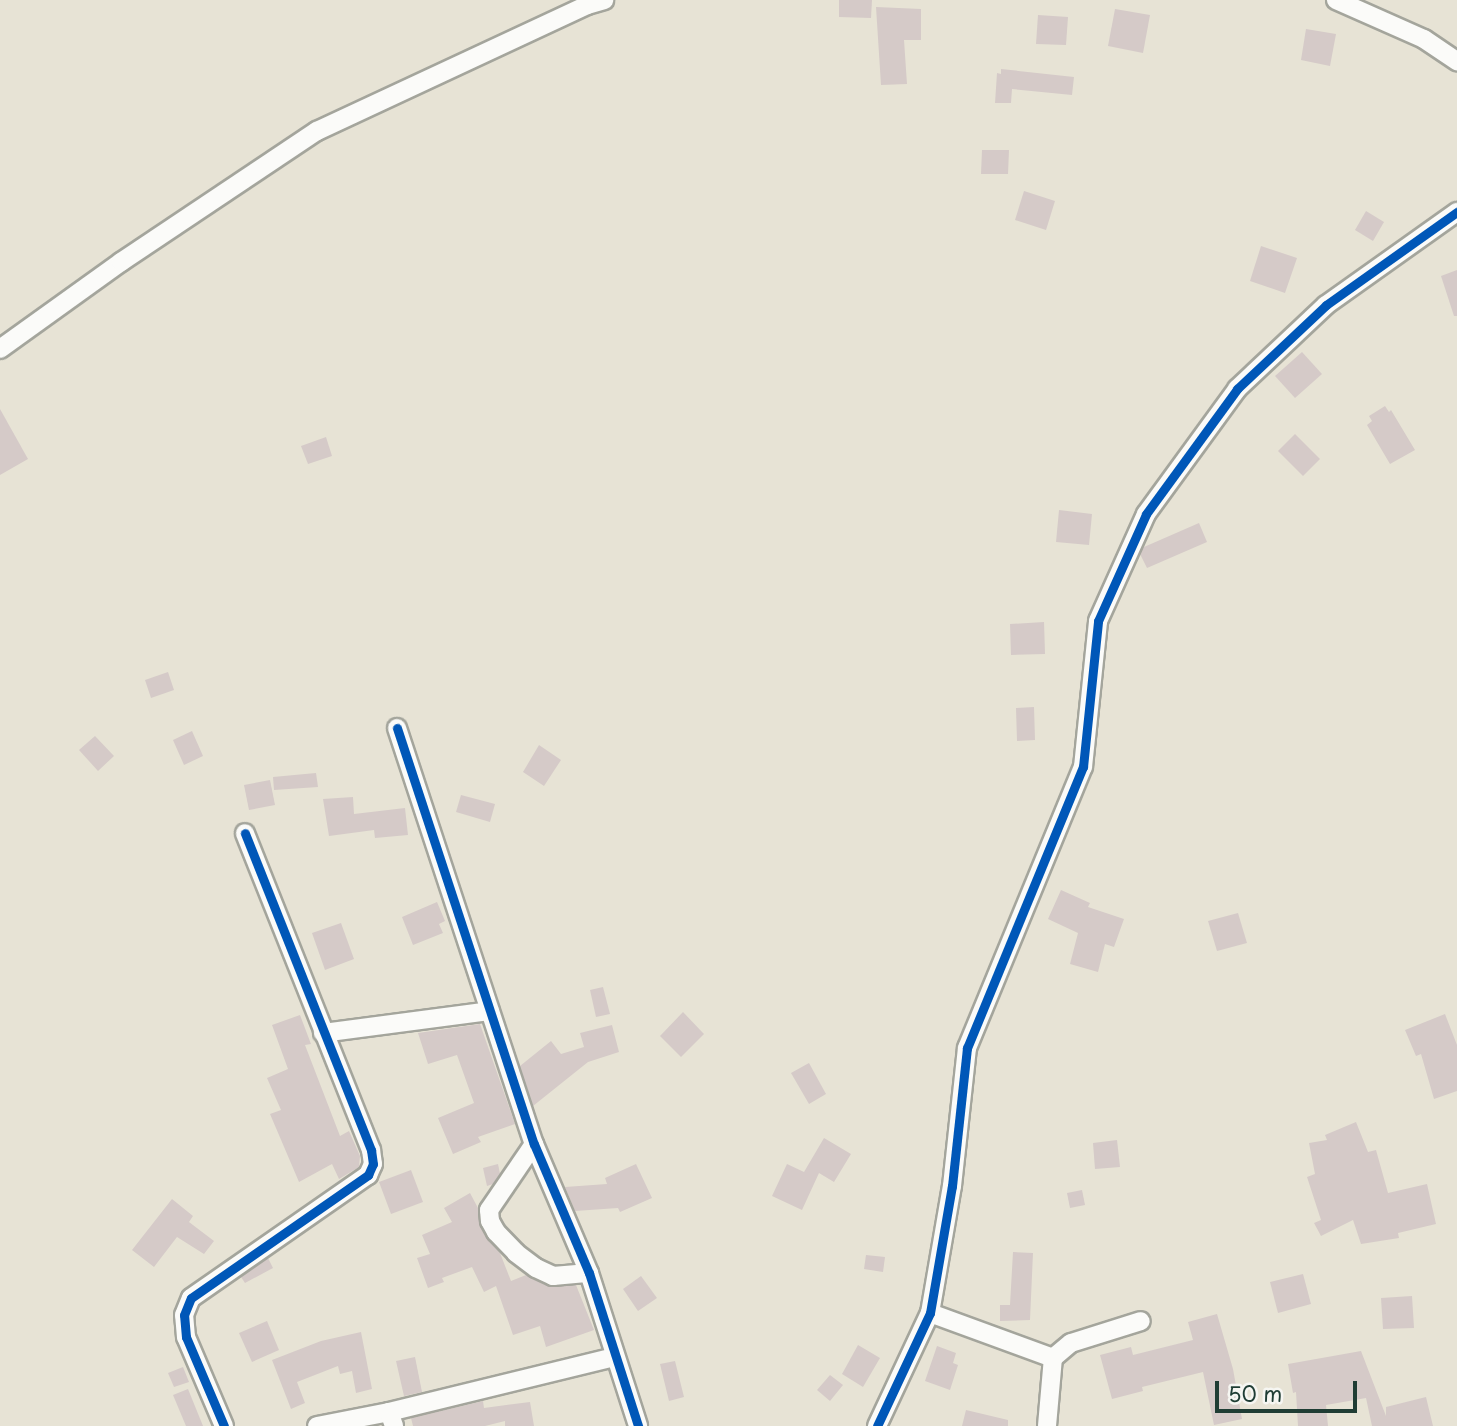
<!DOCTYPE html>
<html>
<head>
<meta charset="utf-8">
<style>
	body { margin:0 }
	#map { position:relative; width:1457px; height:1426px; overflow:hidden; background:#e7e3d5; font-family:"Playpen Sans",sans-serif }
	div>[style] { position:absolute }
	.building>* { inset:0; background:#d5cac8 }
	.roads { filter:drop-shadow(2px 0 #a4a59c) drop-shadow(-2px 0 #a4a59c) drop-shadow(0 2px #a4a59c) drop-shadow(0 -2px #a4a59c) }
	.minor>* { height:18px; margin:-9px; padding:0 9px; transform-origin:9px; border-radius:9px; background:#fbfbf9 }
	.cycleway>* { height:9px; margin:-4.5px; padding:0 4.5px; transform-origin:4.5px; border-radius:4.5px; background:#0057b8 }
	span { translate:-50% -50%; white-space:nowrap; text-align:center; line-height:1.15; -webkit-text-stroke:6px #f6f6f2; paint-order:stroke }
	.scale { position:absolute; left:1215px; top:1381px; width:142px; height:32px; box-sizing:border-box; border:4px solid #1f3d34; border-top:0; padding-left:9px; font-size:21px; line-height:24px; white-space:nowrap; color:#1f3d34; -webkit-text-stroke:5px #f6f6f2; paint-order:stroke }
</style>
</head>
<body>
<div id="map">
	<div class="building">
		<div style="clip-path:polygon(839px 0,872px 0,871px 18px,839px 17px)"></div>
		<div style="clip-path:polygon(876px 7px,921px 9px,921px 40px,904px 40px,907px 84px,881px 85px)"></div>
		<div style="clip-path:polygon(1115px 9px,1150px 15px,1143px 53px,1108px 46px)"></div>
		<div style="clip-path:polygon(1038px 15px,1068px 17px,1066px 45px,1036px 44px)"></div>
		<div style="clip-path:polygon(1306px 29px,1336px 34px,1330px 66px,1301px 60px)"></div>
		<div style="clip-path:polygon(1001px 69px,1074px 77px,1072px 95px,1012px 89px,1011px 103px,995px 103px,997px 73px,1001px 74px)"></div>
		<div style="clip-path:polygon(982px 150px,1009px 150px,1008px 174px,981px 174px)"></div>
		<div style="clip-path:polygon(1024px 191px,1055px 201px,1046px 230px,1015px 220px)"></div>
		<div style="clip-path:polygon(1366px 211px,1384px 222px,1373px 241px,1355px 230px)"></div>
		<div style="clip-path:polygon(1261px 246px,1297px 258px,1285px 293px,1250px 281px)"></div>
		<div style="clip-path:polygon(1457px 270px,1457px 316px,1454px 316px,1441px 276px)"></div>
		<div style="clip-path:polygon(1302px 352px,1322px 374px,1295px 398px,1275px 376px)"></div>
		<div style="clip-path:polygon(1385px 406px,1389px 412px,1391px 410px,1415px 450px,1390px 464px,1367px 425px,1372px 421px,1369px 416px)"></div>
		<div style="clip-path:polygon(0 409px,28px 459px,0 475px)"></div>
		<div style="clip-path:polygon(1295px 434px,1320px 459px,1303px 476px,1278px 451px)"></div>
		<div style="clip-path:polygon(326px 437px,332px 456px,308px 464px,301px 446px)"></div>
		<div style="clip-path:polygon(1059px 510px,1092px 514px,1089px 545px,1056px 542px)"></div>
		<div style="clip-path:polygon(1199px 523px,1207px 542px,1147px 568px,1140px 554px,1144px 547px)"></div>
		<div style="clip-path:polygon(1044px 622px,1045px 654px,1011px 655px,1010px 624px)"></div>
		<div style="clip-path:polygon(168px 672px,174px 690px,151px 698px,145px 680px)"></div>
		<div style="clip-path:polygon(1034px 707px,1035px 740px,1017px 741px,1016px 708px)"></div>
		<div style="clip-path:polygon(192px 731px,203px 756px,184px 765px,173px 740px)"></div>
		<div style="clip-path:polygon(95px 736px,114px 756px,98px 771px,79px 750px)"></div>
		<div style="clip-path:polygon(539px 745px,561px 760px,544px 786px,523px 772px)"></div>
		<div style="clip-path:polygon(316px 773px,318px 787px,274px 790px,273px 777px)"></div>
		<div style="clip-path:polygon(270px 780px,275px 805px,249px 810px,244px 785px)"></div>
		<div style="clip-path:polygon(461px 795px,495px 804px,490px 822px,456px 812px)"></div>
		<div style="clip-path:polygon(353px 797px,354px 814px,405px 808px,408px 835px,375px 838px,374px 830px,329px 836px,323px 799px)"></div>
		<div style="clip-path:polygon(1061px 890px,1090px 903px,1088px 907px,1124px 919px,1114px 947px,1105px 944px,1098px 972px,1070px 964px,1078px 933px,1048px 919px)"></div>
		<div style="clip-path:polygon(437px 902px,445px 921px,439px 924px,443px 933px,413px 945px,402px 917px)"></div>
		<div style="clip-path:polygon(1238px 913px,1247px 943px,1217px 951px,1208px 921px)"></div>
		<div style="clip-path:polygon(341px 923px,354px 959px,325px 970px,312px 933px)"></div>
		<div style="clip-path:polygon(603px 987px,610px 1014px,596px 1017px,590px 990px)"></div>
		<div style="clip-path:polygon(683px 1012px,704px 1034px,681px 1057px,660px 1036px)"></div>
		<div style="clip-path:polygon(1445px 1014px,1457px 1045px,1457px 1091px,1434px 1099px,1421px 1054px,1416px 1056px,1405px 1030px)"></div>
		<div style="clip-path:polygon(300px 1015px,311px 1044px,305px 1045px,340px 1136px,349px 1131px,360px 1156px,359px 1167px,339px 1179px,332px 1164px,299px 1182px,270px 1114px,281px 1110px,267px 1078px,288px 1069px,272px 1025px)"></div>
		<div style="clip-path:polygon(480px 1024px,515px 1124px,478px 1137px,481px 1142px,453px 1154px,438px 1118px,474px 1103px,457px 1055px,428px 1064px,418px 1033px)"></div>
		<div style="clip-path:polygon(612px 1025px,619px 1052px,588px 1062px,533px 1106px,520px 1066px,551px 1041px,561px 1054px,584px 1047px,580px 1033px)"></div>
		<div style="clip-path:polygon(809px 1063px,826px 1094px,809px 1104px,791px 1073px)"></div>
		<div style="clip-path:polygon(1356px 1122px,1368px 1152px,1376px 1150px,1388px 1193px,1427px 1184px,1436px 1224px,1398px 1233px,1399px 1238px,1361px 1244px,1353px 1220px,1321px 1236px,1314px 1223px,1321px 1220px,1307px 1177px,1315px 1174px,1309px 1143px,1327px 1140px,1325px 1135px)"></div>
		<div style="clip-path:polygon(824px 1138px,851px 1154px,834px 1182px,819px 1173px,802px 1210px,772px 1196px,787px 1164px,804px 1172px)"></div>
		<div style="clip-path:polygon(1117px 1140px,1120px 1167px,1095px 1169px,1093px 1143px)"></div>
		<div style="clip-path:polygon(498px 1164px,500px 1174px,493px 1184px,487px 1186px,483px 1168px)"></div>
		<div style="clip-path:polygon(636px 1164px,652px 1198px,620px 1212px,618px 1208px,575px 1211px,565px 1187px,607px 1184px,605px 1178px)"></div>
		<div style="clip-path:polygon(411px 1170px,423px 1202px,391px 1214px,379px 1182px)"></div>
		<div style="clip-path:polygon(1082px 1190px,1085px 1205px,1070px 1208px,1067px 1193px)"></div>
		<div style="clip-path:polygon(470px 1193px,478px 1208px,480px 1226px,500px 1253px,511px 1281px,526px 1275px,549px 1286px,576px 1285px,594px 1330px,546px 1347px,540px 1326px,513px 1335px,496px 1286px,484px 1292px,472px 1267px,442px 1278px,444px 1282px,428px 1288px,417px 1258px,430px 1254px,422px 1235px,452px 1222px,444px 1208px)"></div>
		<div style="clip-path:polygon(172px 1199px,193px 1216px,189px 1222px,214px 1241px,204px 1254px,177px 1237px,154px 1267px,132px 1250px)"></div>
		<div style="clip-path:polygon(1013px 1252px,1033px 1253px,1030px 1320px,1000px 1321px,1000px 1305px,1010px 1305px)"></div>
		<div style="clip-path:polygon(866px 1255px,885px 1257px,883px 1272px,864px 1269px)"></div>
		<div style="clip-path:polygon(268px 1258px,273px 1268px,245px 1283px,241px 1277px)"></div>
		<div style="clip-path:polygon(1303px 1274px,1311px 1304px,1278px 1313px,1270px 1282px)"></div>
		<div style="clip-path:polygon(641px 1276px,657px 1298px,638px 1311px,623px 1289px)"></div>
		<div style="clip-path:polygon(1412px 1296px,1414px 1328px,1383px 1329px,1381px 1298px)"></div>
		<div style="clip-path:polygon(1217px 1314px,1233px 1369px,1242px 1419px,1214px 1425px,1203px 1372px,1142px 1387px,1143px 1391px,1112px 1399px,1100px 1355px,1131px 1347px,1133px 1355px,1193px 1340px,1188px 1322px)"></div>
		<div style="clip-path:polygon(267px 1321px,279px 1350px,252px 1362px,239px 1333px)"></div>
		<div style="clip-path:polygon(361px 1332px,372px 1389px,356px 1393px,352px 1371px,340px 1374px,338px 1366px,297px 1382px,305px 1403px,291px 1409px,272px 1360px,321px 1341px)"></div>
		<div style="clip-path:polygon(858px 1345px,880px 1358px,863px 1387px,842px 1374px)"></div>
		<div style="clip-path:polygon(937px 1346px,956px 1353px,953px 1363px,958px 1365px,950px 1390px,925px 1381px)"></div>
		<div style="clip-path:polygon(1361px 1351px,1386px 1416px,1386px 1407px,1426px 1397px,1433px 1426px,1372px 1426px,1366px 1398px,1326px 1405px,1328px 1426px,1298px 1426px,1296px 1392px,1293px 1393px,1288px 1364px)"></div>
		<div style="clip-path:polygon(415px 1357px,422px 1392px,404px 1396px,396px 1361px)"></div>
		<div style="clip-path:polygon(675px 1361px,684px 1397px,669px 1401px,660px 1364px)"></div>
		<div style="clip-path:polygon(183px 1367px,189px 1382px,174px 1387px,168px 1373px)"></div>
		<div style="clip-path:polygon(830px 1375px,843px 1385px,830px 1401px,817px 1390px)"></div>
		<div style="clip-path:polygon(188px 1389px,203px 1426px,186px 1426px,173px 1395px)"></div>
		<div style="clip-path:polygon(483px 1401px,484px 1408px,530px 1402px,534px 1426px,505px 1426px,505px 1421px,485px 1426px,413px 1426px,411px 1418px)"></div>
		<div style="clip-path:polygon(966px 1410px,1008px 1420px,1008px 1426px,962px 1426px)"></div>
	</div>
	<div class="roads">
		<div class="minor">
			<div style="left:1336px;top:0;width:96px;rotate:23.9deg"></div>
			<div style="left:1424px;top:39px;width:40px;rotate:34deg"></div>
			<div style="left:0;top:349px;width:149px;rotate:-35.7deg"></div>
			<div style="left:121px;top:262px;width:236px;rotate:-33.8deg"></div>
			<div style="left:317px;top:131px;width:298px;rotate:-25deg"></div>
			<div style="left:587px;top:5px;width:18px;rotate:-16deg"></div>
			<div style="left:397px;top:728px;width:438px;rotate:71.8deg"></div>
			<div style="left:534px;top:1144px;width:140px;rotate:66.9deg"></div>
			<div style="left:589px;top:1273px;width:161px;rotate:72.2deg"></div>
			<div style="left:323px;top:1033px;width:168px;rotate:-7.5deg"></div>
			<div style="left:534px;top:1144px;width:80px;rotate:124.3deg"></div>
			<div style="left:489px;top:1210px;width:11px;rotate:85deg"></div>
			<div style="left:490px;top:1221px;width:13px;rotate:61deg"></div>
			<div style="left:496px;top:1232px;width:29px;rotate:46deg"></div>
			<div style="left:516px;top:1253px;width:25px;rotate:37deg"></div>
			<div style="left:536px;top:1268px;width:19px;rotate:25deg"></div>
			<div style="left:553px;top:1276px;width:36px;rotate:-5deg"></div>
			<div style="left:930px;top:1313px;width:131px;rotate:20.1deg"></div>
			<div style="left:389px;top:1412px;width:232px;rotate:-13.7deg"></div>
			<div style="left:224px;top:1426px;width:97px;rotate:-113.1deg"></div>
			<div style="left:186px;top:1337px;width:22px;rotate:-95deg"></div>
			<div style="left:184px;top:1315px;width:18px;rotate:-68deg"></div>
			<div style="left:191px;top:1298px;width:216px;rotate:-34.8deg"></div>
			<div style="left:368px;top:1175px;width:12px;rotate:-66deg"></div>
			<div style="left:373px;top:1164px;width:14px;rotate:-98deg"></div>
			<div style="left:371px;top:1150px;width:341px;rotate:-111.7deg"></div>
			<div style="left:317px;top:1426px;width:73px;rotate:-11deg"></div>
			<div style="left:389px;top:1412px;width:15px;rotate:70deg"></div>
			<div style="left:877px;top:1426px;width:125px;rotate:-64.9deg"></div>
			<div style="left:930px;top:1313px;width:129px;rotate:-80.2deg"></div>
			<div style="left:952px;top:1186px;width:139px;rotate:-83.8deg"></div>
			<div style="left:967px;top:1048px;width:304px;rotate:-67.6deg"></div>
			<div style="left:1083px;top:767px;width:147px;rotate:-84.1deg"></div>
			<div style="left:1098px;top:621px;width:117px;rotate:-65.8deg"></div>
			<div style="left:1146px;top:514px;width:155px;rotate:-53.9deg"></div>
			<div style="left:1237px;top:389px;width:122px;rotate:-43.3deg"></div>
			<div style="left:1326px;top:305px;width:161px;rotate:-35.4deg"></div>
			<div style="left:1047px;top:1426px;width:68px;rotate:-85deg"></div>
			<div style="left:1053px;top:1358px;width:23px;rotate:-40deg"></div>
			<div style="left:1071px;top:1343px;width:73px;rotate:-17.4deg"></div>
		</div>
	</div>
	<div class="cycleway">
		<div style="left:397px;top:728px;width:438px;rotate:71.8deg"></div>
		<div style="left:534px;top:1144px;width:140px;rotate:66.9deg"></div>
		<div style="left:589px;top:1273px;width:161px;rotate:72.2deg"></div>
		<div style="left:224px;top:1426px;width:97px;rotate:-113.1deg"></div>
		<div style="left:186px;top:1337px;width:22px;rotate:-95deg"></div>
		<div style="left:184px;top:1315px;width:18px;rotate:-68deg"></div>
		<div style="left:191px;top:1298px;width:216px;rotate:-34.8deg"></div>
		<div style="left:368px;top:1175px;width:12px;rotate:-66deg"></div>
		<div style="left:373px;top:1164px;width:14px;rotate:-98deg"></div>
		<div style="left:371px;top:1150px;width:341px;rotate:-111.7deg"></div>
		<div style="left:877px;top:1426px;width:125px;rotate:-64.9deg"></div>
		<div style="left:930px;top:1313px;width:129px;rotate:-80.2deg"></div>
		<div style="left:952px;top:1186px;width:139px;rotate:-83.8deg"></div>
		<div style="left:967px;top:1048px;width:304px;rotate:-67.6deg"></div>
		<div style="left:1083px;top:767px;width:147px;rotate:-84.1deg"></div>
		<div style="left:1098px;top:621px;width:117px;rotate:-65.8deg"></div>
		<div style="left:1146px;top:514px;width:155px;rotate:-53.9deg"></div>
		<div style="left:1237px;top:389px;width:122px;rotate:-43.3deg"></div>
		<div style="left:1326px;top:305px;width:161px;rotate:-35.4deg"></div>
	</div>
	<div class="scale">50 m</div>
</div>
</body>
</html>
